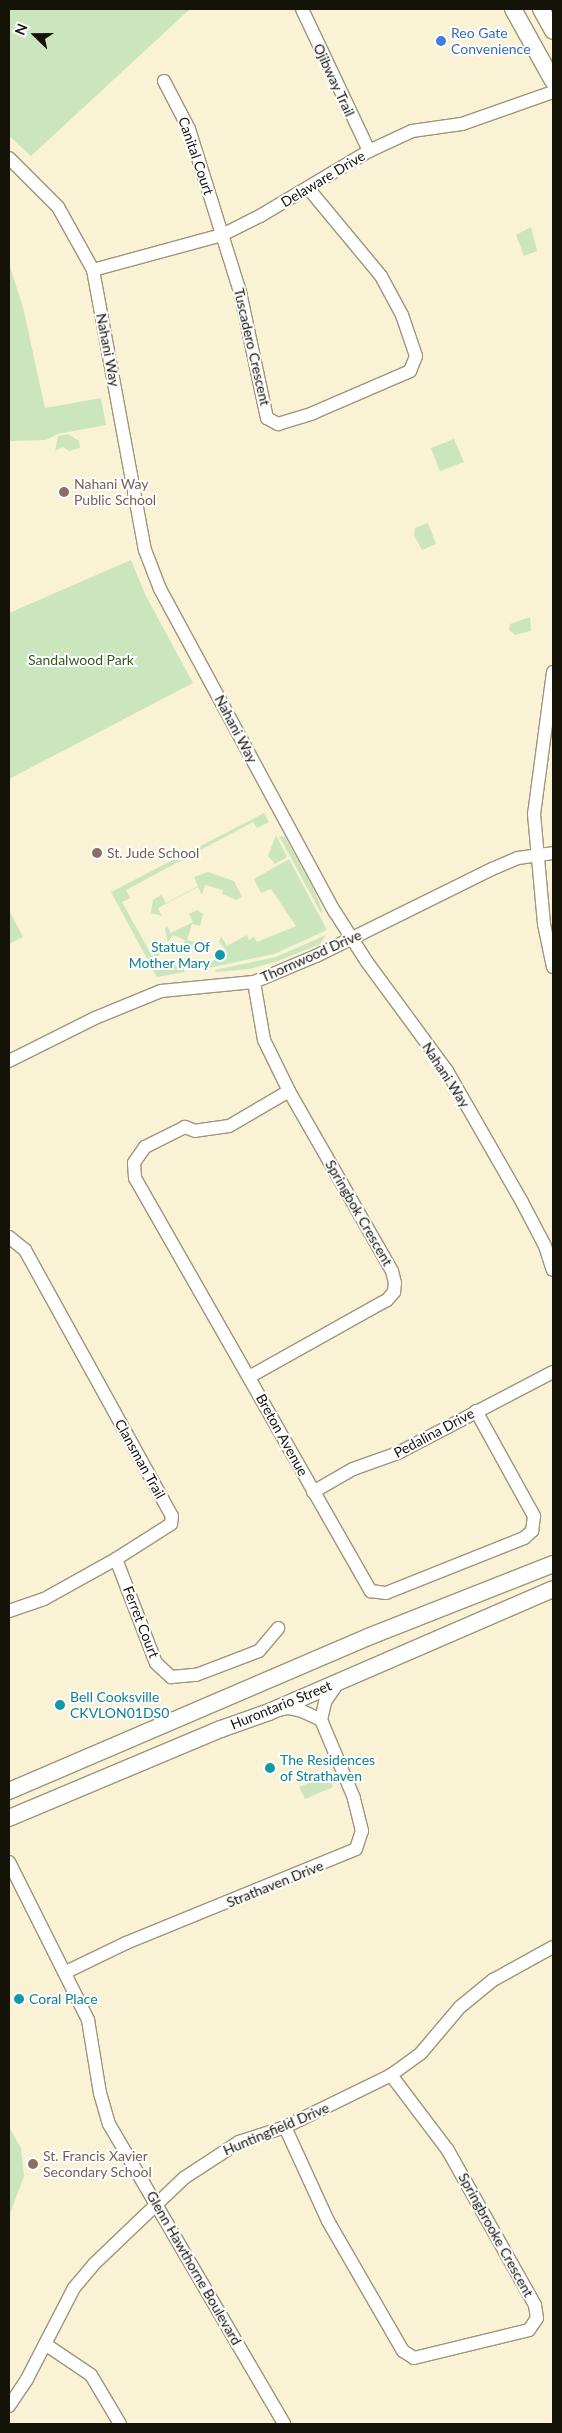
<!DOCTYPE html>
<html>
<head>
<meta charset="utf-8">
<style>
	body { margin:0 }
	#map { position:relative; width:562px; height:2433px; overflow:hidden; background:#faf2d5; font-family:Lato,sans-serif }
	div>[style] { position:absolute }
	.green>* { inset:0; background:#cbe5be }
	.roads { filter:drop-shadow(1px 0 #9d967b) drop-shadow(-1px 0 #9d967b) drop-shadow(0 1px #9d967b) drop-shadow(0 -1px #9d967b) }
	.minor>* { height:12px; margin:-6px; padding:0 6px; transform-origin:6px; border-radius:6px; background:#fff }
	.major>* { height:16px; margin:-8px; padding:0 8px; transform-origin:8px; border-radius:8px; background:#fff }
	.dots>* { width:14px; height:14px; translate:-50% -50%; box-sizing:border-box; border:2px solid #fff; border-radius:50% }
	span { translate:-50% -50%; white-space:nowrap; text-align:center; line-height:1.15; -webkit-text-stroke:4px #fff; paint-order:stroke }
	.shop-label { font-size:14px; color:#366cbe }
	.left { translate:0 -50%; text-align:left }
	.street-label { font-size:14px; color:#151208 }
	.education-label { font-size:14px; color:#785e54 }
	.park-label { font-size:14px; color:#35581e }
	.culture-label { font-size:14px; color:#0d838f }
	.right { translate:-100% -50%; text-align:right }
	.frame { position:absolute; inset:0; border:10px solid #151208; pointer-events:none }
	.north { position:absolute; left:10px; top:10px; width:50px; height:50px; -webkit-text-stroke:4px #fff; paint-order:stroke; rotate:292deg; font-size:14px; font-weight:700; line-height:20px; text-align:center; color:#151208 }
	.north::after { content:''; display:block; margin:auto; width:18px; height:22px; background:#151208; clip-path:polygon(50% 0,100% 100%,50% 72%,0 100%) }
</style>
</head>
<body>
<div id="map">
	<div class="green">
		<div style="clip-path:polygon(9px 9px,190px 9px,31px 156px,9px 136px)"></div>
		<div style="clip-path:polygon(531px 227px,537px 251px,524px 256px,516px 235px)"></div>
		<div style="clip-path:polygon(9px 264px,23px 307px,45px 408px,101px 398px,106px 425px,58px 434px,46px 440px,9px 441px)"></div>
		<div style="clip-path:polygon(68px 434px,79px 441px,80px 448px,69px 451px,63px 447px,55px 451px,58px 436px)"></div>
		<div style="clip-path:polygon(454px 439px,464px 462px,440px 471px,431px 448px)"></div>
		<div style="clip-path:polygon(428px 523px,436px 544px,422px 550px,414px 535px,415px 528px)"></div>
		<div style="clip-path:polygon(131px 560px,145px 594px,193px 683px,9px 779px,9px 613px)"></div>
		<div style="clip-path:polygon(530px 617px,531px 631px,515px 635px,509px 630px,510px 624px)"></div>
		<div style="clip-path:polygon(264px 813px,269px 822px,257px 828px,253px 822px,126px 890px,130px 898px,122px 902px,152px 956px,160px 952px,157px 960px,181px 968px,185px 959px,185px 972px,157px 977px,111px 892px)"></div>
		<div style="clip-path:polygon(276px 835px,287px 857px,275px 864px,268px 856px)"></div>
		<div style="clip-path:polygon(279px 836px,285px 837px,315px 892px,323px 912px,321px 913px)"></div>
		<div style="clip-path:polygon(289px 859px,327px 930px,274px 954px,203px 969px,201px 964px,208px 966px,210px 961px,227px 958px,225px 949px,219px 942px,221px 936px,227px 946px,247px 935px,249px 940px,254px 937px,257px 942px,296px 926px,271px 889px,261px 893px,254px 879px)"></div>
		<div style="clip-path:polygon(208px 872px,234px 881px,242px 897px,236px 900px,222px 894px,223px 890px,205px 885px,202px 895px,198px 887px,158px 908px,162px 916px,151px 913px,153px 900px,161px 895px,166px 903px,198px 886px,194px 877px)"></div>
		<div style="clip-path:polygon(9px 910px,23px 937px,9px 944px)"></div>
		<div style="clip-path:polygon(197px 910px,203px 914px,200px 926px,192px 924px,187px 940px,195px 942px,194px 945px,182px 947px,185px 940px,173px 935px,168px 942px,165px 929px,167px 926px,171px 933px,193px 922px,189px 914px)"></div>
		<div style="clip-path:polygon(326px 935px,320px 944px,278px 961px,250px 969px,216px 972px,215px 970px,276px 957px)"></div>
		<div style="clip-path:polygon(328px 1775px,333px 1787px,305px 1799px,299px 1787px)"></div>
		<div style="clip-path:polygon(9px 2127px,21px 2148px,24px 2176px,9px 2216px)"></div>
	</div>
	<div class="roads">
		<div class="minor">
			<div style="left:302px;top:9px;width:157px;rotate:64.7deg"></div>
			<div style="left:164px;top:81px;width:54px;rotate:62.5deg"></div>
			<div style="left:189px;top:129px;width:171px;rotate:72.6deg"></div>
			<div style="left:240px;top:292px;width:129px;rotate:77.9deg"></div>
			<div style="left:267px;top:418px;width:13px;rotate:29deg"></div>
			<div style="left:278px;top:424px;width:37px;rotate:-17deg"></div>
			<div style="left:313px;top:413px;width:106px;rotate:-23.4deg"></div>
			<div style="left:410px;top:371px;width:16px;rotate:-68deg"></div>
			<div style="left:416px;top:356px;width:43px;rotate:-108.9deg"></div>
			<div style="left:402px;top:315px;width:44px;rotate:-118.3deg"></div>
			<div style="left:381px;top:276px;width:114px;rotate:-129.7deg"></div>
			<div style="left:9px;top:158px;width:69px;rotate:45deg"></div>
			<div style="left:58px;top:207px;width:72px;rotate:60.9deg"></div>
			<div style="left:93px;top:270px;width:285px;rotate:79.5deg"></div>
			<div style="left:145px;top:550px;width:42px;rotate:69deg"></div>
			<div style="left:160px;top:589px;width:367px;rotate:61.6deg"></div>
			<div style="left:335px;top:912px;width:59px;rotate:57.4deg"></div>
			<div style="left:367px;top:962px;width:135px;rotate:53.7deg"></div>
			<div style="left:447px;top:1071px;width:151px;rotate:60.2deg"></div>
			<div style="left:522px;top:1202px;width:50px;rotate:62.4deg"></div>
			<div style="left:545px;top:1246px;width:25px;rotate:72deg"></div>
			<div style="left:93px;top:270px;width:134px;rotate:-15.2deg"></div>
			<div style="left:222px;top:235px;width:42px;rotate:-26.6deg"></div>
			<div style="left:260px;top:216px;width:127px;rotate:-30.8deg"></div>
			<div style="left:369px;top:151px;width:47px;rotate:-24.9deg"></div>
			<div style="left:412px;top:131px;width:50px;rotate:-8deg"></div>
			<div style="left:462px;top:124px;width:96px;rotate:-19.4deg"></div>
			<div style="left:553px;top:672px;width:143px;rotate:97.6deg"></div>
			<div style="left:534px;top:814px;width:110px;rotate:84.8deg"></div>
			<div style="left:544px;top:924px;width:44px;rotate:78.2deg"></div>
			<div style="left:9px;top:1061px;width:96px;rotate:-26.6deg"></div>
			<div style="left:95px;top:1018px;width:71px;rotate:-22.2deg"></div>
			<div style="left:161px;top:991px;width:93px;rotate:-5.5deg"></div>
			<div style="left:254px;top:982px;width:67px;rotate:-22.8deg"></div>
			<div style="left:316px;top:956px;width:196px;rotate:-26.3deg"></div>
			<div style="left:492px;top:869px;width:28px;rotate:-23deg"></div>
			<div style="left:518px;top:858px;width:35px;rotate:-8deg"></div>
			<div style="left:289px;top:1091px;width:69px;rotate:149.7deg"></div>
			<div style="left:229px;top:1126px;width:34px;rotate:172deg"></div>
			<div style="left:195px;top:1131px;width:11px;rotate:-158deg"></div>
			<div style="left:185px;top:1127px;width:45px;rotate:153.4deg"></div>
			<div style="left:145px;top:1147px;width:19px;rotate:125deg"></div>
			<div style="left:134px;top:1163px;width:15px;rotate:86deg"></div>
			<div style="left:135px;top:1178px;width:476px;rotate:60.3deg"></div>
			<div style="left:371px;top:1591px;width:15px;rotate:8deg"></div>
			<div style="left:386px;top:1593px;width:149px;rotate:-21.7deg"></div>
			<div style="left:524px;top:1538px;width:11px;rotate:-41deg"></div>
			<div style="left:532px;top:1531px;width:15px;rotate:-82deg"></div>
			<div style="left:534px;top:1516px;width:120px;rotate:-118.9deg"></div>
			<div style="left:9px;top:1237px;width:21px;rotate:39deg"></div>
			<div style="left:25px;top:1250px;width:304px;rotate:61.1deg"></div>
			<div style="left:172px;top:1516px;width:8px;rotate:97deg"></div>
			<div style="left:171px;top:1524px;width:65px;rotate:147.5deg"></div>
			<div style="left:116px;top:1559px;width:82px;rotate:150.9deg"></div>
			<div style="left:44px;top:1599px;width:37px;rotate:161deg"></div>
			<div style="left:249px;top:1377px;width:158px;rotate:-29.2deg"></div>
			<div style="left:387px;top:1300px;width:11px;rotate:-49deg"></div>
			<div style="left:394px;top:1292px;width:9px;rotate:-84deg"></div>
			<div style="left:395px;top:1283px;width:12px;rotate:-104deg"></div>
			<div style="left:392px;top:1271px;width:207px;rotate:-119.8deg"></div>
			<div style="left:289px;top:1091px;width:57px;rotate:-116.1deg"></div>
			<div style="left:264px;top:1040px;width:59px;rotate:-99.8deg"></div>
			<div style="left:313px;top:1492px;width:46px;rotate:-29.9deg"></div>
			<div style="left:353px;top:1469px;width:48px;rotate:-19.6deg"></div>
			<div style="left:398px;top:1453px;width:175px;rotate:-27.6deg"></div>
			<div style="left:116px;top:1559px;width:111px;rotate:69deg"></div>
			<div style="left:156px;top:1663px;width:21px;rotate:43deg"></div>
			<div style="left:171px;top:1677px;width:25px;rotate:-5deg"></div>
			<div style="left:196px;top:1675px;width:67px;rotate:-20.9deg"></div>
			<div style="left:259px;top:1651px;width:30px;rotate:-50deg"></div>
			<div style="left:279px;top:1710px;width:9px;rotate:-13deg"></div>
			<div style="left:288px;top:1708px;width:14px;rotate:12deg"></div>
			<div style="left:302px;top:1711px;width:21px;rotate:25deg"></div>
			<div style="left:9px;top:1862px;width:177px;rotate:63.4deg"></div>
			<div style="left:88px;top:2020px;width:74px;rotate:80.7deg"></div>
			<div style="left:100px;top:2093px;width:32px;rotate:74deg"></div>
			<div style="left:109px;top:2124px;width:347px;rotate:59.7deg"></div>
			<div style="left:66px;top:1972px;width:67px;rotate:-25.8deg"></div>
			<div style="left:126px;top:1943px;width:248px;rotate:-22.2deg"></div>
			<div style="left:356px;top:1849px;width:19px;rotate:-72deg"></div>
			<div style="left:362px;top:1831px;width:34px;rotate:-104deg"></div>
			<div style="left:354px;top:1798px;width:85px;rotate:-112.9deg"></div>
			<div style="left:321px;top:1720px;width:18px;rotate:-77deg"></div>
			<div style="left:325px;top:1702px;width:23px;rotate:-56deg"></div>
			<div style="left:285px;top:2127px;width:103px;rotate:65.4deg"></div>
			<div style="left:328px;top:2221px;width:150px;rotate:60deg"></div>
			<div style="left:403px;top:2351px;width:13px;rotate:32deg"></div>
			<div style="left:414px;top:2358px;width:118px;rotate:-13.7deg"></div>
			<div style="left:529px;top:2330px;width:14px;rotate:-56deg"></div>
			<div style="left:537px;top:2318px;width:13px;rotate:-99deg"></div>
			<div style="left:535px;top:2305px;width:179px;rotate:-119.4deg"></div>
			<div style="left:447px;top:2149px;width:93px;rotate:-127.1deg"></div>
			<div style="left:45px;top:2344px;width:55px;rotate:34deg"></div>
			<div style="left:91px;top:2375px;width:57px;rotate:59.4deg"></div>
			<div style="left:9px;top:2406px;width:32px;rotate:-56deg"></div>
			<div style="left:27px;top:2379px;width:102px;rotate:-62.7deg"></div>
			<div style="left:74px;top:2288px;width:31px;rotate:-50deg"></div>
			<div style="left:94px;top:2264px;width:124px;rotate:-43.7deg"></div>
			<div style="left:184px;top:2178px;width:66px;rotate:-33.2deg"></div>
			<div style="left:239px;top:2142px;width:48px;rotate:-18.1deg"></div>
			<div style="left:285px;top:2127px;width:118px;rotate:-26.1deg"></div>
			<div style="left:391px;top:2075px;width:37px;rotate:-36deg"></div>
			<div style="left:421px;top:2053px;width:60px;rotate:-49.7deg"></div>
			<div style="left:460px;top:2007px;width:43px;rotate:-39.3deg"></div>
			<div style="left:493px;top:1980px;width:68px;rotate:-28.8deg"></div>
		</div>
		<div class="major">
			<div style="left:513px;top:9px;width:82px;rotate:60.9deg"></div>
			<div style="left:541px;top:9px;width:25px;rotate:61deg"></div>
			<div style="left:9px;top:1791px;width:391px;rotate:-23.2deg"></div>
			<div style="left:368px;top:1637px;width:199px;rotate:-21.5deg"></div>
			<div style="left:9px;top:1818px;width:230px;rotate:-22.8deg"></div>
			<div style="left:221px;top:1729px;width:51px;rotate:-19.5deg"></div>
			<div style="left:269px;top:1712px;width:309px;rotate:-23.4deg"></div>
		</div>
	</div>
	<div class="dots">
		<div style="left:441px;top:41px;background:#3f7fe0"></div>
		<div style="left:64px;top:492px;background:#8d6e63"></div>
		<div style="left:97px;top:853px;background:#8d6e63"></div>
		<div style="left:220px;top:955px;background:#0f9aa8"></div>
		<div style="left:60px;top:1705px;background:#0f9aa8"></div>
		<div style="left:270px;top:1768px;background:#0f9aa8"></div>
		<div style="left:19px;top:1999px;background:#0f9aa8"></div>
		<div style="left:33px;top:2164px;background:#8d6e63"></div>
	</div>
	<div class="shop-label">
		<span class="left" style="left:451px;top:41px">Reo Gate<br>Convenience</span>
	</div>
	<div class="street-label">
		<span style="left:334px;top:80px;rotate:65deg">Ojibway Trail</span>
		<span style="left:196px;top:156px;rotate:71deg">Canital Court</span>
		<span style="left:323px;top:179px;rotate:-31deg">Delaware Drive</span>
		<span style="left:252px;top:347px;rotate:77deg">Tuscadero Crescent</span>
		<span style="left:108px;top:350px;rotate:79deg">Nahani Way</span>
		<span style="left:236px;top:729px;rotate:62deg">Nahani Way</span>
		<span style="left:311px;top:956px;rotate:-24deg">Thornwood Drive</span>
		<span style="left:446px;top:1075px;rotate:57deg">Nahani Way</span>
		<span style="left:359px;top:1213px;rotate:60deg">Springbok Crescent</span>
		<span style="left:434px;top:1433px;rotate:-28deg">Pedalina Drive</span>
		<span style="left:282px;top:1435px;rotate:61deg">Breton Avenue</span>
		<span style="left:140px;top:1459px;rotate:61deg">Clansman Trail</span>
		<span style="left:141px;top:1622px;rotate:69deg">Ferret Court</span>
		<span style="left:281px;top:1705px;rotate:-22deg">Hurontario Street</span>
		<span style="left:275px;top:1884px;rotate:-22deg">Strathaven Drive</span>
		<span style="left:276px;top:2129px;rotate:-23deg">Huntingfield Drive</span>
		<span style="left:496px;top:2235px;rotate:61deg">Springbrooke Crescent</span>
		<span style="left:194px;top:2268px;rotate:60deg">Glenn Hawthorne Boulevard</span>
	</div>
	<div class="education-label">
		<span class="left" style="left:74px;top:492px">Nahani Way<br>Public School</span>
		<span class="left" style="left:107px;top:853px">St. Jude School</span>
		<span class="left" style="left:43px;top:2164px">St. Francis Xavier<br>Secondary School</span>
	</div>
	<div class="park-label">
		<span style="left:81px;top:660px">Sandalwood Park</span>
	</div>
	<div class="culture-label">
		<span class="right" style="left:210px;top:955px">Statue Of<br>Mother Mary</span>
		<span class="left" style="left:70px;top:1705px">Bell Cooksville<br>CKVLON01DS0</span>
		<span class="left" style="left:280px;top:1768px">The Residences<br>of Strathaven</span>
		<span class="left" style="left:29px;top:1999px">Coral Place</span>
	</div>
	<div class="frame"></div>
	<div class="north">N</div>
</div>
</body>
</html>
